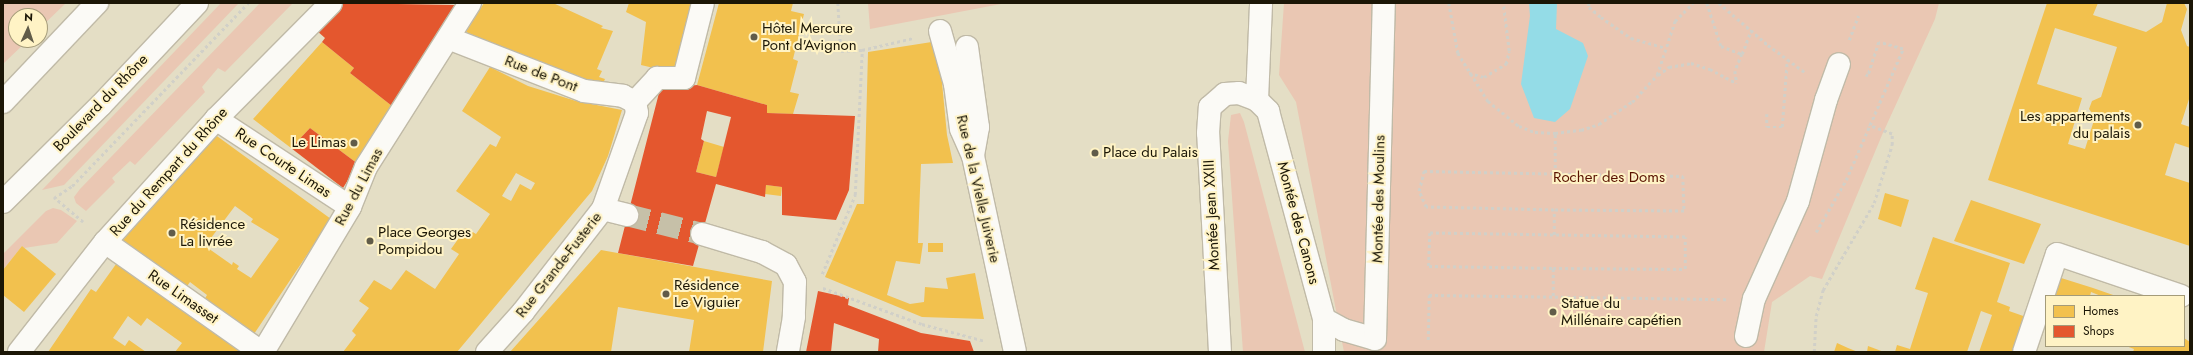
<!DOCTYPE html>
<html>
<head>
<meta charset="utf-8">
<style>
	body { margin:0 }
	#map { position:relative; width:2193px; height:355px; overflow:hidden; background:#e4dec5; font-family:Jost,sans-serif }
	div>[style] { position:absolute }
	.green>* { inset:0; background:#eac7b3 }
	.water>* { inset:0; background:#94dce7 }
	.homes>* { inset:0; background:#f2c14e }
	.shops>* { inset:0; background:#e4572e }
	.minor-tunnel>* { height:22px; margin-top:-11px; transform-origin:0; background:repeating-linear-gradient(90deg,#c6c0a8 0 22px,transparent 0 33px) }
	.path>* { height:2.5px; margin-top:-1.25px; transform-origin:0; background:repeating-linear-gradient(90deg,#d1d0c8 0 3px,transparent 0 6px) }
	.roads { filter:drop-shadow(1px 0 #c0baa7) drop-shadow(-1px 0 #c0baa7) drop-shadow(0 1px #c0baa7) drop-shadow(0 -1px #c0baa7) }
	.minor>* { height:22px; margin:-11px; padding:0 11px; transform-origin:11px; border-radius:11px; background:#fbfaf6 }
	.major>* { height:22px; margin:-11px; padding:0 11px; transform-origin:11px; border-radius:11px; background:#fbfaf6 }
	.dots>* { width:11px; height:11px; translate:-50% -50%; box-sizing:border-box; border:2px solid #fff3c5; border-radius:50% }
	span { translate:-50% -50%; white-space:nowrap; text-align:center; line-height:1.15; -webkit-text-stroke:4px #fff3c5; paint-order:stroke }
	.poi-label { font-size:15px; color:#1b1606 }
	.left { translate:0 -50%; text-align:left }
	.right { translate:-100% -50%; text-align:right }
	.street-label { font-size:15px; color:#1b1606 }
	.park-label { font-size:15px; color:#5a1200 }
	.frame { position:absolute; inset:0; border:4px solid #1b1606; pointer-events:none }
	.legend { position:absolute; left:2045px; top:295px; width:140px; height:52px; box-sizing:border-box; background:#fff3c5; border:1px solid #a49b79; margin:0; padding:5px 7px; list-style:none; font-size:12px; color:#1b1606 }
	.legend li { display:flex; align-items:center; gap:8px; height:20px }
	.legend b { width:20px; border:1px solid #a49b79 }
	.north { position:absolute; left:8px; top:8px; width:40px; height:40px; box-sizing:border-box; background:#fff3c5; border:1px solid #a49b79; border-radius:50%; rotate:3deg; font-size:11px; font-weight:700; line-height:16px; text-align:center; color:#1b1606 }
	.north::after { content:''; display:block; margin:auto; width:14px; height:18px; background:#615c49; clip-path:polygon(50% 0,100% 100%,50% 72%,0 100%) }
</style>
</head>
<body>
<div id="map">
	<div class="green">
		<div style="clip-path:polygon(3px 3px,66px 3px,40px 28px,40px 16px,16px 16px,16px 40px,28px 40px,3px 64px)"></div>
		<div style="clip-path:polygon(221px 3px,239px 3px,64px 185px,42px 190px)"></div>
		<div style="clip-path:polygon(260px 3px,293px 3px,225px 72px,218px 68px,202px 87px,205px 92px,135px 165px,130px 161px,112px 178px,115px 182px,86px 211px,76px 203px,74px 197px,80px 189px)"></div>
		<div style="clip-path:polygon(868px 3px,1000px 3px,1001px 4px,870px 29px)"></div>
		<div style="clip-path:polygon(1284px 3px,1939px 3px,1935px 19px,1882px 135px,1822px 279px,1810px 276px,1772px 302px,1764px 352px,1344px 352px,1296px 102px,1279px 75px)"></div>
		<div style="clip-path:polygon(1240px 113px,1244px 122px,1305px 352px,1243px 352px,1228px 141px,1231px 115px)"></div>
		<div style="clip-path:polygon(53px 208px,61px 210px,77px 221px,57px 243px,24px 248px,22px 246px,3px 270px,3px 254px,46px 211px)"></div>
	</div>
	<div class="water">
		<div style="clip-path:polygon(1529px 3px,1557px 3px,1556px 29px,1583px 43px,1588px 56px,1570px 109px,1555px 122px,1534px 118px,1521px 84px,1530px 16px)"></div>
	</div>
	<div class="homes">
		<div style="clip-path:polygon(484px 3px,553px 3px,603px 26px,601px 28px,613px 31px,597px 69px,602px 71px,599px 77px,605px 79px,600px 90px,466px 32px)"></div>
		<div style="clip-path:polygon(629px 3px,696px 3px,675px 73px,641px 65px,646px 22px,626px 12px)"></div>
		<div style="clip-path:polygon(719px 3px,793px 3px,791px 11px,804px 14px,793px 59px,798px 61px,790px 92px,799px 94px,793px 114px,767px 113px,767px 105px,697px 85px)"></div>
		<div style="clip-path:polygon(evenodd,2047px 3px,2098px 3px,2093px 15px,2146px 32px,2162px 22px,2167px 3px,2184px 3px,2187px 9px,2181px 30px,2187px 46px,2190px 47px,2190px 96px,2181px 124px,2190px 127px,2190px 148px,2175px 143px,2165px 175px,2190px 183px,2190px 246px,1988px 180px,2047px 3px,2055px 28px,2117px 47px,2101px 97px,2092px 101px,2089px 109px,2095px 117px,2085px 149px,2068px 144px,2082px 98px,2037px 84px,2055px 28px)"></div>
		<div style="clip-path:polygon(938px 41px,947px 135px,953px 163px,921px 164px,918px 243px,923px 243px,920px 264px,896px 261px,887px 295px,910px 304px,924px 302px,925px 287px,948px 289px,946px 278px,975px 273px,984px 319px,922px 317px,825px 277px,857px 204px,864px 204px,868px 52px)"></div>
		<div style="clip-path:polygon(322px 42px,354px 68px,350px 73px,392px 106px,358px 164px,310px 128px,291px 148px,253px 119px)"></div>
		<div style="clip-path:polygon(evenodd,490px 67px,528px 86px,576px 101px,622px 110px,608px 156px,592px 191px,457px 352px,343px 352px,356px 335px,352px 331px,369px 308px,359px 301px,374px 280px,391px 290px,406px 270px,435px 289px,459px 254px,451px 249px,466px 228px,476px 234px,490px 214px,456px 191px,490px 144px,496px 147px,501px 137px,462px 111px,490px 67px,516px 173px,535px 183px,531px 190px,520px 184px,511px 201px,502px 196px,516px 173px)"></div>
		<div style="clip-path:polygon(evenodd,210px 131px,331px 219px,252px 337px,203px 302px,207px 295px,190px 282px,185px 289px,122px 241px,181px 175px,210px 131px,235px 206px,253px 219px,251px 222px,279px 239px,251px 278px,237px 269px,239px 266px,233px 262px,232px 265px,205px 246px,235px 206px)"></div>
		<div style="clip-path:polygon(704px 141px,724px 147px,716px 177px,696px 172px)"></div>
		<div style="clip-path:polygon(766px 185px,782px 187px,781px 196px,765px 194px)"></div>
		<div style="clip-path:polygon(1885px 193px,1909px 200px,1901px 227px,1878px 219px)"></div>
		<div style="clip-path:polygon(1971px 200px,2041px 224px,2024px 264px,1954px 241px)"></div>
		<div style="clip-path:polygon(1933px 237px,2010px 263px,1997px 302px,2010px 307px,2009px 311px,2029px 318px,2018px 352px,1979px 352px,1992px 315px,1981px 311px,1967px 352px,1895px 352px,1897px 345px,1910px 349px,1928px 293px,1915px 289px)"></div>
		<div style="clip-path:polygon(928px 243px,943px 243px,943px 252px,928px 252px)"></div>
		<div style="clip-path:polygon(22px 246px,56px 274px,24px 312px,3px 295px,3px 270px)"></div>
		<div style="clip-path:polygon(601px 250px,772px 281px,763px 352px,689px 352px,694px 320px,618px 307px,611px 352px,510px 352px)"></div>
		<div style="clip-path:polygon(119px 260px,242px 348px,239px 352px,175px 352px,182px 343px,147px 318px,141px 326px,128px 316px,113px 338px,125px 346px,129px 340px,146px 352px,48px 352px,91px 289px,96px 292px)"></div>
		<div style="clip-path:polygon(2058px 277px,2093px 288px,2116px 296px,2101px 296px,2091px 292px,2090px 296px,2051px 296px)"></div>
		<div style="clip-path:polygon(2184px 338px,2190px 342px,2190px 352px,2133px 352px,2134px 349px,2126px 346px,2184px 346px)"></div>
		<div style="clip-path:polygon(1837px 343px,1848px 348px,1858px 352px,1834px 352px)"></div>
		<div style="clip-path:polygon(1868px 346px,1884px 352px,1867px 352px)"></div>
	</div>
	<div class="shops">
		<div style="clip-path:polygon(340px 3px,455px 5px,392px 106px,350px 73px,354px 68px,322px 42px,325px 38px,316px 30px)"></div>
		<div style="clip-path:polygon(evenodd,697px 85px,767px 105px,767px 113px,855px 116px,849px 190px,836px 220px,782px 215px,782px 187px,766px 185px,765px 197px,716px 184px,693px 266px,618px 253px,660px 89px,697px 85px,707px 111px,731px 117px,716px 177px,696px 172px,704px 141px,701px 139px,707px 111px)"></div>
		<div style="clip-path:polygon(310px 128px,358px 164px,343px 188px,291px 148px)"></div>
		<div style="clip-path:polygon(818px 291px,849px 298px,848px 305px,921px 333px,970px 341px,974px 352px,878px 352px,879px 339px,834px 323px,831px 352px,806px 352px)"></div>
	</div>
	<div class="minor-tunnel">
		<div style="left:627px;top:215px;width:77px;rotate:14.2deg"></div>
	</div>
	<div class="path">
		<div style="left:838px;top:3px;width:48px;rotate:86.4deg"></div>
		<div style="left:841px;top:51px;width:21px;rotate:-3deg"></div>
		<div style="left:862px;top:50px;width:52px;rotate:-13.2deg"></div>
		<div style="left:1449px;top:3px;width:51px;rotate:79.8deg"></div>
		<div style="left:1458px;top:53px;width:57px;rotate:58deg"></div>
		<div style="left:1488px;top:101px;width:40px;rotate:39deg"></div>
		<div style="left:1519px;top:126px;width:17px;rotate:21deg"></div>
		<div style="left:1535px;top:132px;width:20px;rotate:3deg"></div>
		<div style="left:1555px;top:133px;width:26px;rotate:-7deg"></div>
		<div style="left:1581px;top:130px;width:19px;rotate:-18deg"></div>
		<div style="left:1599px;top:124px;width:40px;rotate:-34deg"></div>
		<div style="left:1632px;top:102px;width:37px;rotate:-47deg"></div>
		<div style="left:1657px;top:75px;width:57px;rotate:-71.6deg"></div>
		<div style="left:1675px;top:21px;width:25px;rotate:-45deg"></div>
		<div style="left:1589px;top:3px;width:4px;rotate:90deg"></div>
		<div style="left:1589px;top:7px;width:16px;rotate:40deg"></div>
		<div style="left:1601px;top:17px;width:37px;rotate:35deg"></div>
		<div style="left:1631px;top:38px;width:36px;rotate:16deg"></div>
		<div style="left:1707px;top:3px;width:45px;rotate:72deg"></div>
		<div style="left:1721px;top:46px;width:22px;rotate:21deg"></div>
		<div style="left:1742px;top:54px;width:18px;rotate:112deg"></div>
		<div style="left:1735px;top:71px;width:12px;rotate:81deg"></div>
		<div style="left:1719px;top:3px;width:65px;rotate:40.6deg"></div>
		<div style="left:1768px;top:45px;width:47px;rotate:36.4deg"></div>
		<div style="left:1849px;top:40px;width:26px;rotate:-69deg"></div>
		<div style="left:1742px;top:54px;width:26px;rotate:-69deg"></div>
		<div style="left:1469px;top:73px;width:16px;rotate:15deg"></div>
		<div style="left:1484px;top:77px;width:26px;rotate:-31deg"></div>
		<div style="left:1506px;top:64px;width:13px;rotate:-77deg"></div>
		<div style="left:1509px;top:51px;width:48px;rotate:-97.1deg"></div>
		<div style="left:1658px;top:75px;width:14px;rotate:-36deg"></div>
		<div style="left:1669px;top:67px;width:22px;rotate:-10deg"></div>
		<div style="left:1691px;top:63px;width:20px;rotate:18deg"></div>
		<div style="left:1710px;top:69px;width:30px;rotate:28deg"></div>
		<div style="left:1767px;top:114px;width:13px;rotate:90deg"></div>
		<div style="left:1767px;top:127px;width:15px"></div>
		<div style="left:1782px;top:127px;width:67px;rotate:-85.7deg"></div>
		<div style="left:1555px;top:174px;width:41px;rotate:-90deg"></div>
		<div style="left:83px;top:222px;width:38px;rotate:-140deg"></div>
		<div style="left:54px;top:198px;width:22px;rotate:-34deg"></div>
		<div style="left:72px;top:186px;width:254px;rotate:-46.1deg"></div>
		<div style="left:1816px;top:232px;width:60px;rotate:-60deg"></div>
		<div style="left:1846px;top:180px;width:143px;rotate:-66.5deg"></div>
		<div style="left:1903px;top:49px;width:25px;rotate:-164deg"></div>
		<div style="left:1879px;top:42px;width:36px;rotate:108deg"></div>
		<div style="left:1868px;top:76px;width:4px;rotate:-153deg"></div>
		<div style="left:1554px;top:235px;width:25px;rotate:-90deg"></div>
		<div style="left:1554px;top:210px;width:128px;rotate:-178.7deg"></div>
		<div style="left:1426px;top:207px;width:17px;rotate:-114deg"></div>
		<div style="left:1419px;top:191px;width:21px;rotate:-76deg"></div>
		<div style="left:1424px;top:171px;width:259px;rotate:1.1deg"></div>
		<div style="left:1683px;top:176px;width:35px;rotate:88deg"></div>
		<div style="left:1684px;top:211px;width:130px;rotate:-179.6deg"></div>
		<div style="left:822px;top:274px;width:86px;rotate:-67.3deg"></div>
		<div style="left:855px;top:195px;width:145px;rotate:-87.2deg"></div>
		<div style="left:823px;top:288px;width:105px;rotate:20deg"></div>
		<div style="left:922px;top:324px;width:65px;rotate:15.1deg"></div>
		<div style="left:1553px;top:296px;width:28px;rotate:-90deg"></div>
		<div style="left:1553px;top:268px;width:132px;rotate:0.4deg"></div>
		<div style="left:1685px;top:269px;width:32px;rotate:-90deg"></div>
		<div style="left:1685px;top:237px;width:255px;rotate:-179.1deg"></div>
		<div style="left:1430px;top:233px;width:33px;rotate:92deg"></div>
		<div style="left:1429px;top:266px;width:124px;rotate:0.9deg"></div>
		<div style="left:1428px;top:340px;width:45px;rotate:-88.7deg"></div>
		<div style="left:1429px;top:295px;width:298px;rotate:0.8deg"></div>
		<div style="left:1814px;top:352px;width:36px;rotate:-87deg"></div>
		<div style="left:1816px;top:316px;width:27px;rotate:-75deg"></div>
		<div style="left:1823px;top:290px;width:101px;rotate:-59.6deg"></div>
		<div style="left:1874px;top:203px;width:61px;rotate:-72.8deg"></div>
		<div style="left:1892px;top:145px;width:11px;rotate:-90deg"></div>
		<div style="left:1892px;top:134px;width:25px;rotate:-159deg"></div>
	</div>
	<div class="roads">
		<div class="minor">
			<div style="left:940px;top:31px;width:55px;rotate:74.2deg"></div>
			<div style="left:955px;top:84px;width:45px;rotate:82.4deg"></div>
			<div style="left:961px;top:129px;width:30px;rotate:66deg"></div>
			<div style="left:973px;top:156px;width:200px;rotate:77.9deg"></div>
			<div style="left:448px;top:38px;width:146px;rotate:21.3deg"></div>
			<div style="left:584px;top:91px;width:39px;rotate:7deg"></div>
			<div style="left:623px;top:96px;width:13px;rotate:27deg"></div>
			<div style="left:967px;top:47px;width:81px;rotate:82.2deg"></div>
			<div style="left:978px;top:127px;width:29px;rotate:100deg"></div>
			<div style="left:1257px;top:100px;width:97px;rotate:-87.6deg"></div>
			<div style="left:3px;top:102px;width:137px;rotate:-46.5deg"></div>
			<div style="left:635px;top:102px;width:33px;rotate:-47deg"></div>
			<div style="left:657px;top:78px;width:27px"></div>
			<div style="left:684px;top:78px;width:77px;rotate:-75.8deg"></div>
			<div style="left:216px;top:119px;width:160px;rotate:33.3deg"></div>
			<div style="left:603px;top:209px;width:25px;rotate:14deg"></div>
			<div style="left:702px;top:234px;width:63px;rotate:16.7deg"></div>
			<div style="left:762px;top:252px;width:27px;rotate:28deg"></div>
			<div style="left:786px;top:265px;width:19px;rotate:62deg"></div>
			<div style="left:795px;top:282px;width:35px;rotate:92deg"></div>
			<div style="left:794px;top:317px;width:36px;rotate:100deg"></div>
			<div style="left:105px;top:242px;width:191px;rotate:35.2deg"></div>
			<div style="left:1324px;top:319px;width:23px;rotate:29deg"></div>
			<div style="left:1344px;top:330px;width:32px;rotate:16deg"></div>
			<div style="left:1375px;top:339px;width:336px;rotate:-88.5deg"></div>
			<div style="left:1746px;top:336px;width:38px;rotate:-78deg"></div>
			<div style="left:1754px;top:299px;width:107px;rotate:-65.8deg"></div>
			<div style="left:1798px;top:201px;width:105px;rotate:-74.5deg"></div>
			<div style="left:1826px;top:100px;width:38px;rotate:-70deg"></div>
			<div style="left:19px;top:352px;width:140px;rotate:-52deg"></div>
			<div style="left:105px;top:242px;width:166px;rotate:-47.9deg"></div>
			<div style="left:216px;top:119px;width:163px;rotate:-45.2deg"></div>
			<div style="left:263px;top:352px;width:169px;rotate:-59deg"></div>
			<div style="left:350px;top:207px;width:43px;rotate:-68.2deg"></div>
			<div style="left:366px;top:167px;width:194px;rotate:-57.6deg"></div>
			<div style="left:487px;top:352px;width:54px;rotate:-48deg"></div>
			<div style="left:523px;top:312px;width:130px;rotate:-52.2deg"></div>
			<div style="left:603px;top:209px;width:102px;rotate:-70.5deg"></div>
			<div style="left:637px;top:113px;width:11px;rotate:-100deg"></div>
			<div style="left:1220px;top:352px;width:219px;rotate:-93.1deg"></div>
			<div style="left:1208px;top:133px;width:26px;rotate:-86deg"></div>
			<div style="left:1210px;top:107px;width:20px;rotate:-41deg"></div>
			<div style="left:1225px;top:94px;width:14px;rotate:-4deg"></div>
			<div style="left:1239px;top:93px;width:19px;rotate:21deg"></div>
			<div style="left:1257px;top:100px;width:16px;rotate:45deg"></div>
			<div style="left:1268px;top:111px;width:215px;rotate:74.9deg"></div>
			<div style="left:1324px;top:319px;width:33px;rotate:90deg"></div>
			<div style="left:2024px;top:352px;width:103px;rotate:-71.4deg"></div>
			<div style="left:2057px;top:254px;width:131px;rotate:18.7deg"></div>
		</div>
		<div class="major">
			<div style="left:3px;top:202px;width:138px;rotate:-44.7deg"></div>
			<div style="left:101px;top:105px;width:140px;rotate:-46.7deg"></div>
		</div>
	</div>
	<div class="dots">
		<div style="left:754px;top:37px;background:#615c49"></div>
		<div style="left:2138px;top:125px;background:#615c49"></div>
		<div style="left:354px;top:143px;background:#615c49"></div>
		<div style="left:1095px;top:153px;background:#615c49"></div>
		<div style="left:172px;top:233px;background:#615c49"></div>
		<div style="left:370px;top:241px;background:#615c49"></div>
		<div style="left:666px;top:294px;background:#615c49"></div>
		<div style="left:1553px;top:312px;background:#615c49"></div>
	</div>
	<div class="poi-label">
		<span class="left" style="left:762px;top:37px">Hôtel Mercure<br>Pont d'Avignon</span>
		<span class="right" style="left:2130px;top:125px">Les appartements<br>du palais</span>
		<span class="right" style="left:346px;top:143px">Le Limas</span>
		<span class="left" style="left:1103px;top:153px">Place du Palais</span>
		<span class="left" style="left:180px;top:233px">Résidence<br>La livrée</span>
		<span class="left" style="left:378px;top:241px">Place Georges<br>Pompidou</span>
		<span class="left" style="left:674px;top:294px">Résidence<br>Le Viguier</span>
		<span class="left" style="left:1561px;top:312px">Statue du<br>Millénaire capétien</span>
	</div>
	<div class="street-label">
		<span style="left:541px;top:74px;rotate:21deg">Rue de Pont</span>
		<span style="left:101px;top:103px;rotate:-46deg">Boulevard du Rhône</span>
		<span style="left:283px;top:163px;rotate:34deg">Rue Courte Limas</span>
		<span style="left:169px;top:172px;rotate:-48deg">Rue du Rempart du Rhône</span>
		<span style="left:359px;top:187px;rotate:-62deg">Rue du Limas</span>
		<span style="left:978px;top:189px;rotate:77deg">Rue de la Vielle Juiverie</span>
		<span style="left:1379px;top:199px;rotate:-89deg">Montée des Moulins</span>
		<span style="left:1212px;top:215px;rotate:-93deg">Montée Jean XXIII</span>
		<span style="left:1298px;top:223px;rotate:75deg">Montée des Canons</span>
		<span style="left:559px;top:265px;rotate:-52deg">Rue Grande-Fusterie</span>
		<span style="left:183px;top:297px;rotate:35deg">Rue Limasset</span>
	</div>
	<div class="park-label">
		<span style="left:1609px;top:178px">Rocher des Doms</span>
	</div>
	<div class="frame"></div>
	<ul class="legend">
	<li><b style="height:11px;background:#f2c14e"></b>Homes</li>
	<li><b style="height:11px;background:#e4572e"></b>Shops</li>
	</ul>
	<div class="north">N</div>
</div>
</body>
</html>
